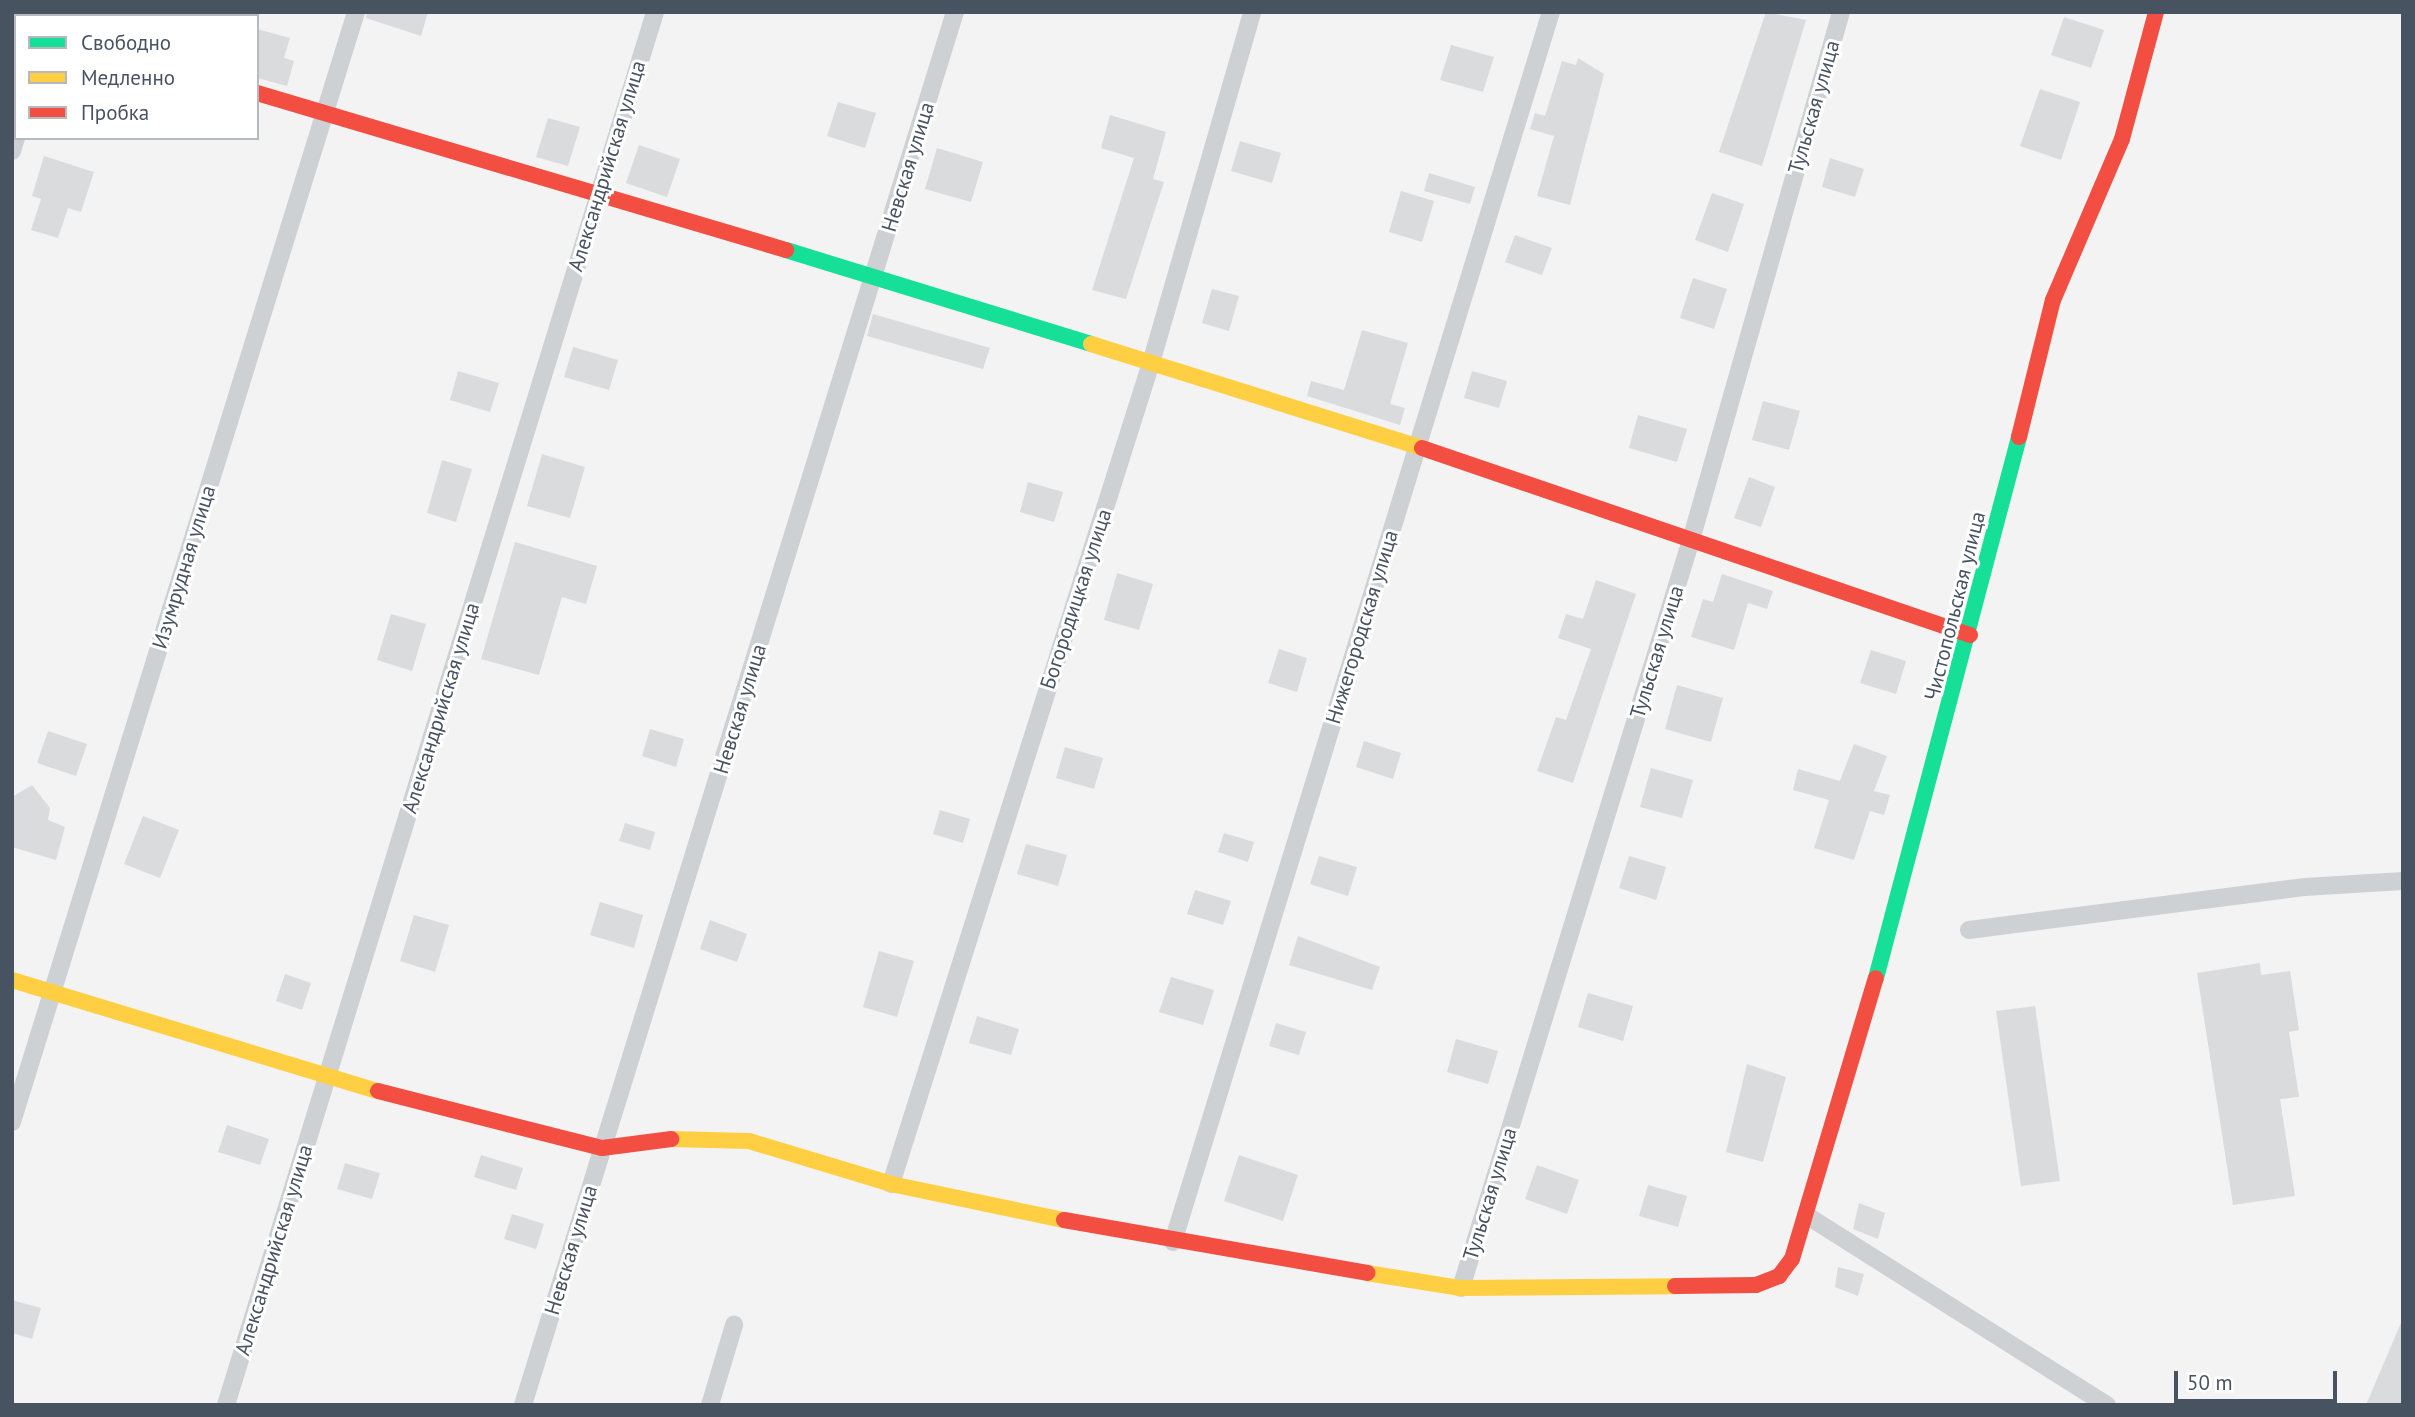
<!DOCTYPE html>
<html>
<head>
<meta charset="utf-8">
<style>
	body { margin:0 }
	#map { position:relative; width:2415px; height:1417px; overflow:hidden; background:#f3f3f3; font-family:"PT Sans",sans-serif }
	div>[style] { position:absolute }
	.building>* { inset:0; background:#dadbdd }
	.street>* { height:18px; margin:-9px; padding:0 9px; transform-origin:9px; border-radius:9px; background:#ced1d4 }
	.fast>* { height:16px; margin:-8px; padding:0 8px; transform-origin:8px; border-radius:8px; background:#16e098 }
	.slow>* { height:16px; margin:-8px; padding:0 8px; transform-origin:8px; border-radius:8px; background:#ffcf43 }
	.jam>* { height:16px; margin:-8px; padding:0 8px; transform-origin:8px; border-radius:8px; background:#f24e42 }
	span { translate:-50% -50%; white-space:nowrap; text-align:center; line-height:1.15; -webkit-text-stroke:6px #fff; paint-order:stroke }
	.street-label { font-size:21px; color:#485362 }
	.frame { position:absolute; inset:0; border:14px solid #485362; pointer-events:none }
	.legend { position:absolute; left:14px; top:14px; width:245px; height:126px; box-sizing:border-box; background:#fff; border:2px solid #b6bac0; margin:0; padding:9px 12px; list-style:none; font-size:21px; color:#485362 }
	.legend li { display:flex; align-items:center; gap:14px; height:35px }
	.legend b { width:35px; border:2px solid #b6bac0 }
	.scale { position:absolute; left:2174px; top:1371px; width:163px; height:32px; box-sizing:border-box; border:4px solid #485362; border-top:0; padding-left:9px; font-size:21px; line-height:24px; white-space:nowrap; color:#485362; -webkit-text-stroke:5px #fff; paint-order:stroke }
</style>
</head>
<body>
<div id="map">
	<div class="building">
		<div style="clip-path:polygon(367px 12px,428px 12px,421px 36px,366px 18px)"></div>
		<div style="clip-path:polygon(1766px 12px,1806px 20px,1762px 166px,1719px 152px)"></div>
		<div style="clip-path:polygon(2064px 17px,2104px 30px,2091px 68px,2051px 55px)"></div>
		<div style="clip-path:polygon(257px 29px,290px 38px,284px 58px,294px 61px,287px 86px,257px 78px)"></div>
		<div style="clip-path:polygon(1451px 45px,1494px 57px,1483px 92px,1440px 80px)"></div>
		<div style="clip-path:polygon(1578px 58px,1604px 74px,1570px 205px,1537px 196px,1554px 136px,1530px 129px,1535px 113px,1545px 116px,1562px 61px,1576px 65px)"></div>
		<div style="clip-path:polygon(2040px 89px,2080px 102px,2061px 160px,2020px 146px)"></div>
		<div style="clip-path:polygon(838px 102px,876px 113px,865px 148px,827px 136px)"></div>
		<div style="clip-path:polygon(1110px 115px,1166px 132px,1153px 179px,1164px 182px,1126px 299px,1092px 290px,1134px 158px,1101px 148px)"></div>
		<div style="clip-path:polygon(548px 118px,580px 127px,568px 166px,536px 157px)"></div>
		<div style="clip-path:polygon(1240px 141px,1281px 153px,1272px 183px,1231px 171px)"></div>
		<div style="clip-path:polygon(639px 145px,680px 159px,667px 197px,626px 183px)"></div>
		<div style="clip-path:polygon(937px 148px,983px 162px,971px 202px,925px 189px)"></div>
		<div style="clip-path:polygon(44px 156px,94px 172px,81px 212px,68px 208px,58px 238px,31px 230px,41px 199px,32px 196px)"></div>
		<div style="clip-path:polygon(1830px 158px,1864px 169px,1855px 197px,1822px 187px)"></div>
		<div style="clip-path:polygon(1429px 173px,1475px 187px,1470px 204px,1424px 191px)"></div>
		<div style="clip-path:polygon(1401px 191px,1434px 201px,1422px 242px,1389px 232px)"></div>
		<div style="clip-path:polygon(1712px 193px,1744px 204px,1728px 252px,1695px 240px)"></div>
		<div style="clip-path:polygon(1515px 235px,1552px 248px,1542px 275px,1505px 262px)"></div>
		<div style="clip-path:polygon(1693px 278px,1727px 289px,1714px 329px,1680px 318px)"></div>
		<div style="clip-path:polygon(1212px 289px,1239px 296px,1229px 331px,1202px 323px)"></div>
		<div style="clip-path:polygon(873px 314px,990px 348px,983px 369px,867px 336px)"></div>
		<div style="clip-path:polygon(1362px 330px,1408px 343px,1390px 404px,1405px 408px,1400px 425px,1307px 396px,1311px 381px,1344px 390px)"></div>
		<div style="clip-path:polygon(573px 347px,618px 360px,609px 390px,564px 377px)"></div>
		<div style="clip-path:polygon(458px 371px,499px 383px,490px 412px,450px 400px)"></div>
		<div style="clip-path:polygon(1472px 371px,1507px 381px,1499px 408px,1464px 398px)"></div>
		<div style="clip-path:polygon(1763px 401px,1800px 411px,1789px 450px,1752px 440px)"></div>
		<div style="clip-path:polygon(1638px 415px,1687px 429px,1677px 462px,1629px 448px)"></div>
		<div style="clip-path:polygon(542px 454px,585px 467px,570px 518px,527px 506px)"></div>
		<div style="clip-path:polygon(442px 460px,472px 469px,456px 522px,427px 513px)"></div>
		<div style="clip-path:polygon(1749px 477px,1775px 487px,1761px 527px,1734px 518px)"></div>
		<div style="clip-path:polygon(1028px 482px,1063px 492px,1054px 522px,1020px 512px)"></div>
		<div style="clip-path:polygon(515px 542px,597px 566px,586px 604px,562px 597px,539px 675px,481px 659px)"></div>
		<div style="clip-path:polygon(1117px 573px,1153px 584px,1139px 630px,1104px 620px)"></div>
		<div style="clip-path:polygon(1722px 574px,1773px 591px,1767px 609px,1748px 603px,1734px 650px,1691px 637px,1703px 599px,1713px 602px)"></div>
		<div style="clip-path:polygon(1596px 580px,1636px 594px,1573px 783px,1537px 771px,1556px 717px,1566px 720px,1591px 649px,1558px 638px,1566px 614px,1583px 619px)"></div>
		<div style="clip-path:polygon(391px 614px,426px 624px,412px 671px,377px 660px)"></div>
		<div style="clip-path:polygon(1279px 649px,1307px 658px,1297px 692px,1268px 683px)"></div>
		<div style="clip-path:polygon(1871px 650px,1906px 661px,1896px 694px,1860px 683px)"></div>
		<div style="clip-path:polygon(1677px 685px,1723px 698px,1711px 742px,1665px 729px)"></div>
		<div style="clip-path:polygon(650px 729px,684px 739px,676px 767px,642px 756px)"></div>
		<div style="clip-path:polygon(48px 731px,87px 744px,76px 776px,37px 763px)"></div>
		<div style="clip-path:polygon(1364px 741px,1401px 753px,1393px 779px,1356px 767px)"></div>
		<div style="clip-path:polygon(1854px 744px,1887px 756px,1874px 791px,1890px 795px,1884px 815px,1870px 811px,1854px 860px,1814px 848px,1829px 800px,1793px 790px,1798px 769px,1840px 781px)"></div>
		<div style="clip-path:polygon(1065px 747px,1103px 758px,1094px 789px,1056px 778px)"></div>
		<div style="clip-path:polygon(1651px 768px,1693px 780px,1682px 818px,1640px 807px)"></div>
		<div style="clip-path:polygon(32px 785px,50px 808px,48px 820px,65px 827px,56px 860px,12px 847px,12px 797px)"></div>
		<div style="clip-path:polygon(940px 810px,970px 819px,963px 843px,933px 834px)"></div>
		<div style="clip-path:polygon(143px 816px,179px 830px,160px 878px,124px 864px)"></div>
		<div style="clip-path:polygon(625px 823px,655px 832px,650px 850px,619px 841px)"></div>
		<div style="clip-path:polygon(1224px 833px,1254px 842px,1248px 862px,1218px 852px)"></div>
		<div style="clip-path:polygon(1026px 844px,1067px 855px,1058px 886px,1017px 874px)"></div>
		<div style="clip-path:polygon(1319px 856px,1357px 867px,1348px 896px,1310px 884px)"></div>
		<div style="clip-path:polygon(1629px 856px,1666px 867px,1656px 900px,1619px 888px)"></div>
		<div style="clip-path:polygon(1195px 890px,1231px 901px,1223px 925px,1187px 914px)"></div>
		<div style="clip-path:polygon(600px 902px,643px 915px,634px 948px,590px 935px)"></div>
		<div style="clip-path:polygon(414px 915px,449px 925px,435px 972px,400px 961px)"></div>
		<div style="clip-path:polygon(710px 920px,747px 934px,737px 962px,700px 949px)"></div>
		<div style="clip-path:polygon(1298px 936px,1380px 967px,1372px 990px,1289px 965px)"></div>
		<div style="clip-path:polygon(879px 951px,914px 961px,897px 1017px,863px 1007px)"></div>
		<div style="clip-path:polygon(2260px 963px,2261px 975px,2290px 971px,2299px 1030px,2289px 1032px,2299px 1097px,2280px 1099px,2295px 1196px,2233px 1205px,2197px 973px)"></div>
		<div style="clip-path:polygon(285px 974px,311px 983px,302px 1010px,276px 1001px)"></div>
		<div style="clip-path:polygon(1171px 977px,1214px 990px,1203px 1025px,1159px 1012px)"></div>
		<div style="clip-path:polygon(1588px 993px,1633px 1006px,1623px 1041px,1578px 1027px)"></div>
		<div style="clip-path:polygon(2035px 1006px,2060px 1181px,2021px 1186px,1996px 1011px)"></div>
		<div style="clip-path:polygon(977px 1016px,1019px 1029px,1011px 1055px,969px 1043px)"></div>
		<div style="clip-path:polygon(1276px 1023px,1306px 1032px,1299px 1055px,1269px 1046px)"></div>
		<div style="clip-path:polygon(1456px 1039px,1498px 1051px,1488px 1084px,1447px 1072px)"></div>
		<div style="clip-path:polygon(1747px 1064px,1786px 1077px,1763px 1162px,1726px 1152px)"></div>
		<div style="clip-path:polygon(227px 1125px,269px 1139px,260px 1165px,218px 1152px)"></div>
		<div style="clip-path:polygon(481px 1155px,523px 1168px,516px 1190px,474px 1177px)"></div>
		<div style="clip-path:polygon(1239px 1155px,1298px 1175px,1283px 1221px,1224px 1201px)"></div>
		<div style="clip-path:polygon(345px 1163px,380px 1173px,372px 1199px,337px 1189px)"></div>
		<div style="clip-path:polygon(1537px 1165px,1579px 1180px,1567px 1214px,1525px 1199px)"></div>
		<div style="clip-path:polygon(1648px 1185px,1687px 1196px,1678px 1227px,1639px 1216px)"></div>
		<div style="clip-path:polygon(1859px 1203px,1885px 1213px,1878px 1239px,1853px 1229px)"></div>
		<div style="clip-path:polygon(512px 1214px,544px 1224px,536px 1249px,504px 1239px)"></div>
		<div style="clip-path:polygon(1838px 1267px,1864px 1274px,1858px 1296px,1835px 1287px)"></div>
		<div style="clip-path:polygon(12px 1300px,41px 1308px,32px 1339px,12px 1333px)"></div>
		<div style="clip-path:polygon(2403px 1318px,2403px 1405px,2366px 1405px)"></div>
	</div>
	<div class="street">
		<div style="left:54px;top:16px;width:4px;rotate:-76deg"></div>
		<div style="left:12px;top:25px;width:4px;rotate:14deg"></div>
		<div style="left:12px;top:151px;width:14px;rotate:-73deg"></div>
		<div style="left:1969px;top:930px;width:339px;rotate:-7.3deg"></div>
		<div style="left:2305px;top:887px;width:98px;rotate:-3.5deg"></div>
		<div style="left:12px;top:1122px;width:1162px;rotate:-72.78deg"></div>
		<div style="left:891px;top:1184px;width:861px;rotate:-72.43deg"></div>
		<div style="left:1151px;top:363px;width:365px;rotate:-73.9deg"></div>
		<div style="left:1806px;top:1215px;width:356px;rotate:32.3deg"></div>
		<div style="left:1173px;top:1242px;width:1287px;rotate:-72.92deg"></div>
		<div style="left:1461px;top:1288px;width:783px;rotate:-72.91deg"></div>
		<div style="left:1691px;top:540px;width:549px;rotate:-74.14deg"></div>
		<div style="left:226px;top:1405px;width:1458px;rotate:-72.88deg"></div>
		<div style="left:523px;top:1405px;width:1458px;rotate:-72.77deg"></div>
		<div style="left:710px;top:1405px;width:84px;rotate:-73.3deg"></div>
	</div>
	<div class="fast">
		<div style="left:786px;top:250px;width:319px;rotate:17.1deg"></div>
		<div style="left:1876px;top:978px;width:560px;rotate:-75.19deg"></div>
	</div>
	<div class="slow">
		<div style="left:1091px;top:344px;width:347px;rotate:17.4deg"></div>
		<div style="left:12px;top:980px;width:382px;rotate:16.9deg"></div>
		<div style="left:671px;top:1139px;width:78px;rotate:1.5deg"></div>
		<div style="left:749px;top:1141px;width:148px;rotate:16.8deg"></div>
		<div style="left:891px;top:1184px;width:177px;rotate:11.8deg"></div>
		<div style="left:1367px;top:1273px;width:95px;rotate:9.1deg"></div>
		<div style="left:1461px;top:1288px;width:214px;rotate:-0.5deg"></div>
	</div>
	<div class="jam">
		<div style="left:257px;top:93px;width:552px;rotate:16.53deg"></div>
		<div style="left:2019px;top:437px;width:141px;rotate:-76.1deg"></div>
		<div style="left:2053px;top:300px;width:175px;rotate:-66.8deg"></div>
		<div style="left:2122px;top:139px;width:131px;rotate:-75deg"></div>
		<div style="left:1422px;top:448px;width:579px;rotate:18.84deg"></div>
		<div style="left:378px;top:1091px;width:231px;rotate:14.3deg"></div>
		<div style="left:602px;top:1148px;width:70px;rotate:-7.4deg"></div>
		<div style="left:1064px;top:1220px;width:308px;rotate:9.9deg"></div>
		<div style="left:1675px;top:1286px;width:81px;rotate:-0.7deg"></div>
		<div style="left:1756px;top:1285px;width:25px;rotate:-21deg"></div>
		<div style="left:1779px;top:1276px;width:21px;rotate:-53deg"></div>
		<div style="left:1792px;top:1259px;width:293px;rotate:-73.4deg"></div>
	</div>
	<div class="street-label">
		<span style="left:1814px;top:107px;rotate:-74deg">Тульская улица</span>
		<span style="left:607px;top:166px;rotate:-73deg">Александрийская улица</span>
		<span style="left:908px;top:167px;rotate:-73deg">Невская улица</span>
		<span style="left:184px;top:567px;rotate:-73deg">Изумрудная улица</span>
		<span style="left:1076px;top:599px;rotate:-72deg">Богородицкая улица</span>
		<span style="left:1955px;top:606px;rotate:-76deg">Чистопольская улица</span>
		<span style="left:1362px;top:627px;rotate:-73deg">Нижегородская улица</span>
		<span style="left:1657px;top:652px;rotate:-73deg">Тульская улица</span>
		<span style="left:441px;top:708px;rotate:-73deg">Александрийская улица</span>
		<span style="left:740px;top:709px;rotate:-73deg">Невская улица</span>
		<span style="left:1490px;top:1194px;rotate:-73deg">Тульская улица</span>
		<span style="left:274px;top:1250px;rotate:-73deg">Александрийская улица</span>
		<span style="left:571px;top:1250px;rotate:-73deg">Невская улица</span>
	</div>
	<div class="frame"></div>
	<ul class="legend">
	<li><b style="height:9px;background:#16e098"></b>Свободно</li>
	<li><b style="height:9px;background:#ffcf43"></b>Медленно</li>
	<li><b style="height:9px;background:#f24e42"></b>Пробка</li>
	</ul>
	<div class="scale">50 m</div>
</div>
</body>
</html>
